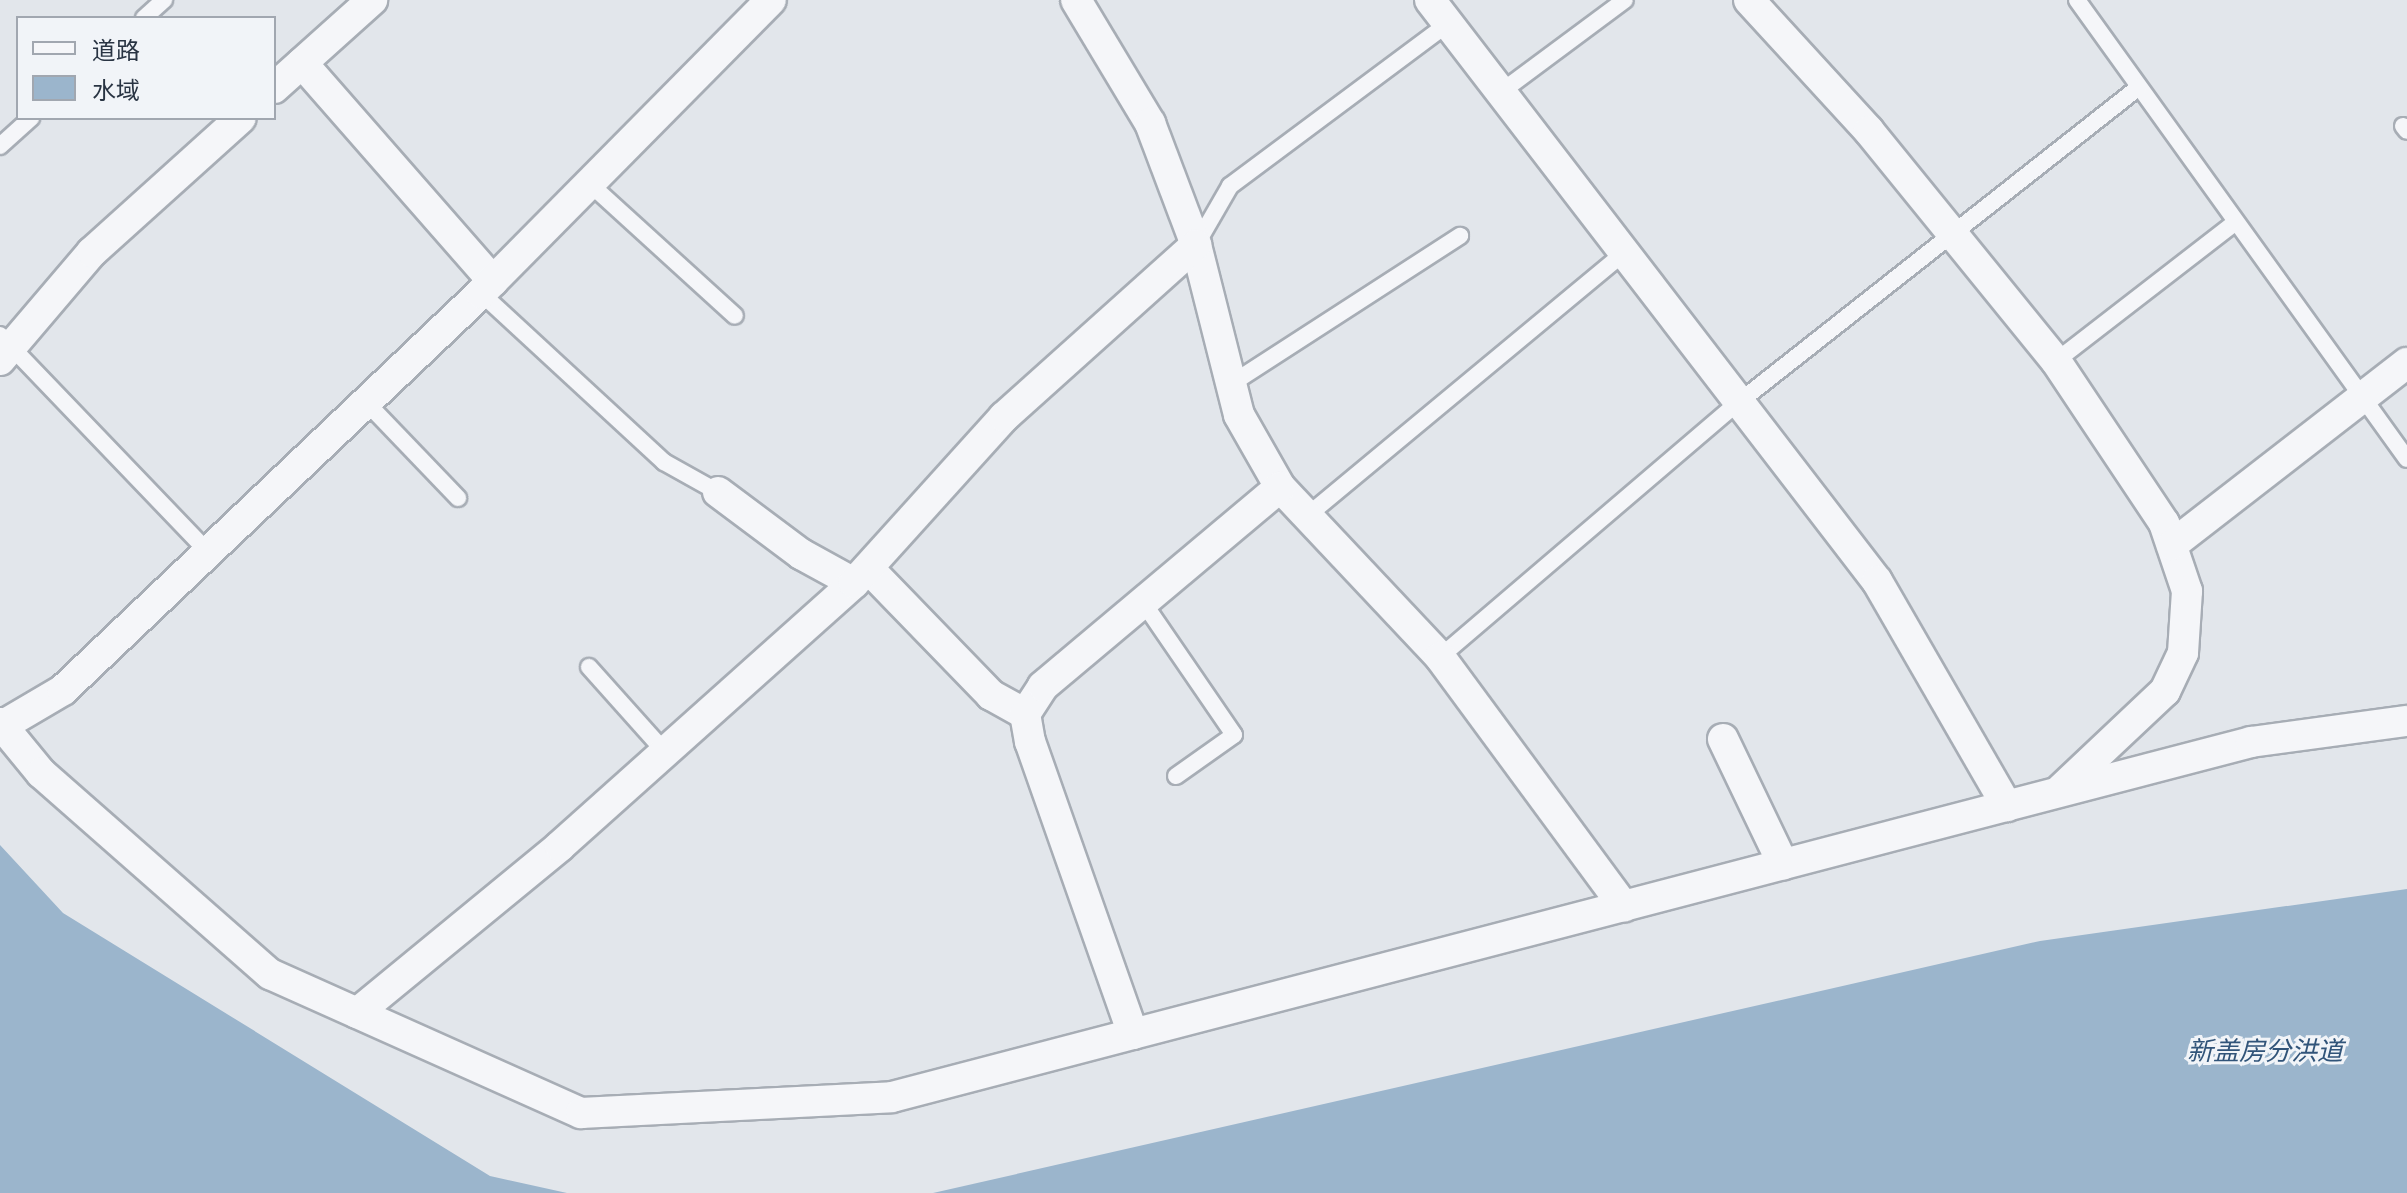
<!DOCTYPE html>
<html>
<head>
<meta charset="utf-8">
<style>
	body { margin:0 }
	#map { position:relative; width:2407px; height:1193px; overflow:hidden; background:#e2e6eb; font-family:Arial,"Noto Sans SC",sans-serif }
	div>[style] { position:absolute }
	.water>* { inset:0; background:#9bb5cc }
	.roads { filter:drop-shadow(2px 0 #a7adb5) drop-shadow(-2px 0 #a7adb5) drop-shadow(0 2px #a7adb5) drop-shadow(0 -2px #a7adb5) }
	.lane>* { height:16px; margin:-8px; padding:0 8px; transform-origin:8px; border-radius:8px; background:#f5f6f9 }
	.street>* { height:30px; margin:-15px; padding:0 15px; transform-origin:15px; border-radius:15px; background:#f5f6f9 }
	span { translate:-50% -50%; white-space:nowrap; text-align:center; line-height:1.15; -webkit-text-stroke:6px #f1f4f8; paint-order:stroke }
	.water-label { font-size:26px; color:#315479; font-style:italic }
	.legend { position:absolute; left:16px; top:16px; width:260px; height:104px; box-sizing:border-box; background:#f1f4f8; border:2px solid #a1a7b0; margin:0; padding:10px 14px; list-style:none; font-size:24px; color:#293443 }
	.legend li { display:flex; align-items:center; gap:16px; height:40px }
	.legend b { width:40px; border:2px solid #a1a7b0 }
</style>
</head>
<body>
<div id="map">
	<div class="water">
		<div style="clip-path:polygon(0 845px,63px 913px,490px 1176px,567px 1193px,0 1193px)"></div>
		<div style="clip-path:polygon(2407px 889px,2407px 1193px,933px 1193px,2040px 941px)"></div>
	</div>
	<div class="roads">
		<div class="lane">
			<div style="left:2077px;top:0;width:565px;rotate:54.29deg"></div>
			<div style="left:144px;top:18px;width:27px;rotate:-42deg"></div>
			<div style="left:1501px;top:92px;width:154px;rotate:-36.6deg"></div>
			<div style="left:2403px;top:126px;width:6px;rotate:51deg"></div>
			<div style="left:0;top:146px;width:42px;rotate:-42.1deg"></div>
			<div style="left:589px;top:183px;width:197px;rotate:42.3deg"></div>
			<div style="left:1196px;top:245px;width:68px;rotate:-60deg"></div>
			<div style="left:1230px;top:186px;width:273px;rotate:-36.7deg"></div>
			<div style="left:481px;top:293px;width:249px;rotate:42.7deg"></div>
			<div style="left:664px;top:462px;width:62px;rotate:29.1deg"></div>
			<div style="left:0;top:335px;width:301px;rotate:46.2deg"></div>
			<div style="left:2056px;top:361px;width:227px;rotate:-37.7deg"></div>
			<div style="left:1231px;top:384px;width:273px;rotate:-32.9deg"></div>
			<div style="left:366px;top:402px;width:133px;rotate:46.2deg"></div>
			<div style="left:1307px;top:516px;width:412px;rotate:-39.7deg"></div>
			<div style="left:1143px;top:602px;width:161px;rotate:55.6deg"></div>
			<div style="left:1234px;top:735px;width:71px;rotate:144.7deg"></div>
			<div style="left:1440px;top:657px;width:393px;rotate:-40.5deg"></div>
			<div style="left:1739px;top:402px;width:509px;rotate:-38.22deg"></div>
			<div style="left:589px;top:667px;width:114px;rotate:48.2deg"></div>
		</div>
		<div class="street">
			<div style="left:1076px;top:0;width:144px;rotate:59deg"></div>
			<div style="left:1150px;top:123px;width:130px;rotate:69.3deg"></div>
			<div style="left:1196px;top:245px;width:175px;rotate:75.8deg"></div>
			<div style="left:1239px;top:415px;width:83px;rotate:60.3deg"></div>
			<div style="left:1280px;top:487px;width:233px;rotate:46.7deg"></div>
			<div style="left:1440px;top:657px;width:310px;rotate:53.6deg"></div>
			<div style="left:1430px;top:0;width:733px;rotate:52.43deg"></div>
			<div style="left:1877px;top:581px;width:260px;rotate:60deg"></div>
			<div style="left:1749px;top:0;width:178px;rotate:47.5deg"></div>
			<div style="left:1869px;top:131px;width:296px;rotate:50.9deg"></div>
			<div style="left:2056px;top:361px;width:195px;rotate:56.3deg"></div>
			<div style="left:2164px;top:523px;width:72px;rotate:71.3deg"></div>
			<div style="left:2187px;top:591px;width:62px;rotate:93.7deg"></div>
			<div style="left:2183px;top:653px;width:42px;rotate:115.3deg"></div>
			<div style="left:2165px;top:691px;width:143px;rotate:136.7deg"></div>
			<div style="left:302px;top:63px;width:290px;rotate:48.8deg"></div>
			<div style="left:274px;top:88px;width:132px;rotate:-41.9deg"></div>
			<div style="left:0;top:360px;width:142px;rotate:-49.6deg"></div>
			<div style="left:92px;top:252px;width:200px;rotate:-42deg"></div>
			<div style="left:718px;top:492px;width:104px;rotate:36.8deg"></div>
			<div style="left:801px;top:554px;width:60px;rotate:28.7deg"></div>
			<div style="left:2172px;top:545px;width:297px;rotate:-37.8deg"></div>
			<div style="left:868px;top:568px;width:177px;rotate:45.9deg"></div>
			<div style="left:991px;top:695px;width:39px;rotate:29deg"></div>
			<div style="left:0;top:723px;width:65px;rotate:50.6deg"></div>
			<div style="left:41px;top:773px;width:305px;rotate:41.3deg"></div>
			<div style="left:270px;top:974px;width:341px;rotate:24.1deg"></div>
			<div style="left:581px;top:1113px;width:311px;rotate:-2.9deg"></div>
			<div style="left:892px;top:1097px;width:1405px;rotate:-14.64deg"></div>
			<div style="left:2251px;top:742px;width:157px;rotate:-7.7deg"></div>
			<div style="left:2px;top:726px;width:71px;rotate:-30.5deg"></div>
			<div style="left:63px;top:690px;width:576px;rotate:-43.52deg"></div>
			<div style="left:481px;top:293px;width:412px;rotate:-45.3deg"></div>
			<div style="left:1723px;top:739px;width:139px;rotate:64.4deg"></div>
			<div style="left:357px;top:1013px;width:263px;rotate:-39.4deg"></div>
			<div style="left:560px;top:846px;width:394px;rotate:-41.8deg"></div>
			<div style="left:854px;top:583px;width:224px;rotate:-47.9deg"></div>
			<div style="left:1004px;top:417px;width:258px;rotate:-41.9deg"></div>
			<div style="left:1133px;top:1034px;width:310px;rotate:-109.4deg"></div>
			<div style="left:1030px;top:742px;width:28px;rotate:-100deg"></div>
			<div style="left:1025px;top:714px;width:33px;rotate:-57deg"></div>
			<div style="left:1043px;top:686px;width:309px;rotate:-40deg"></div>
		</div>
	</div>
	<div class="water-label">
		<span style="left:2265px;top:1052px">新盖房分洪道</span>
	</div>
	<ul class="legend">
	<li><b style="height:10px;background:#f5f6f9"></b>道路</li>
	<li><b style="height:22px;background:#9bb5cc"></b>水域</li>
	</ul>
</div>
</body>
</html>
